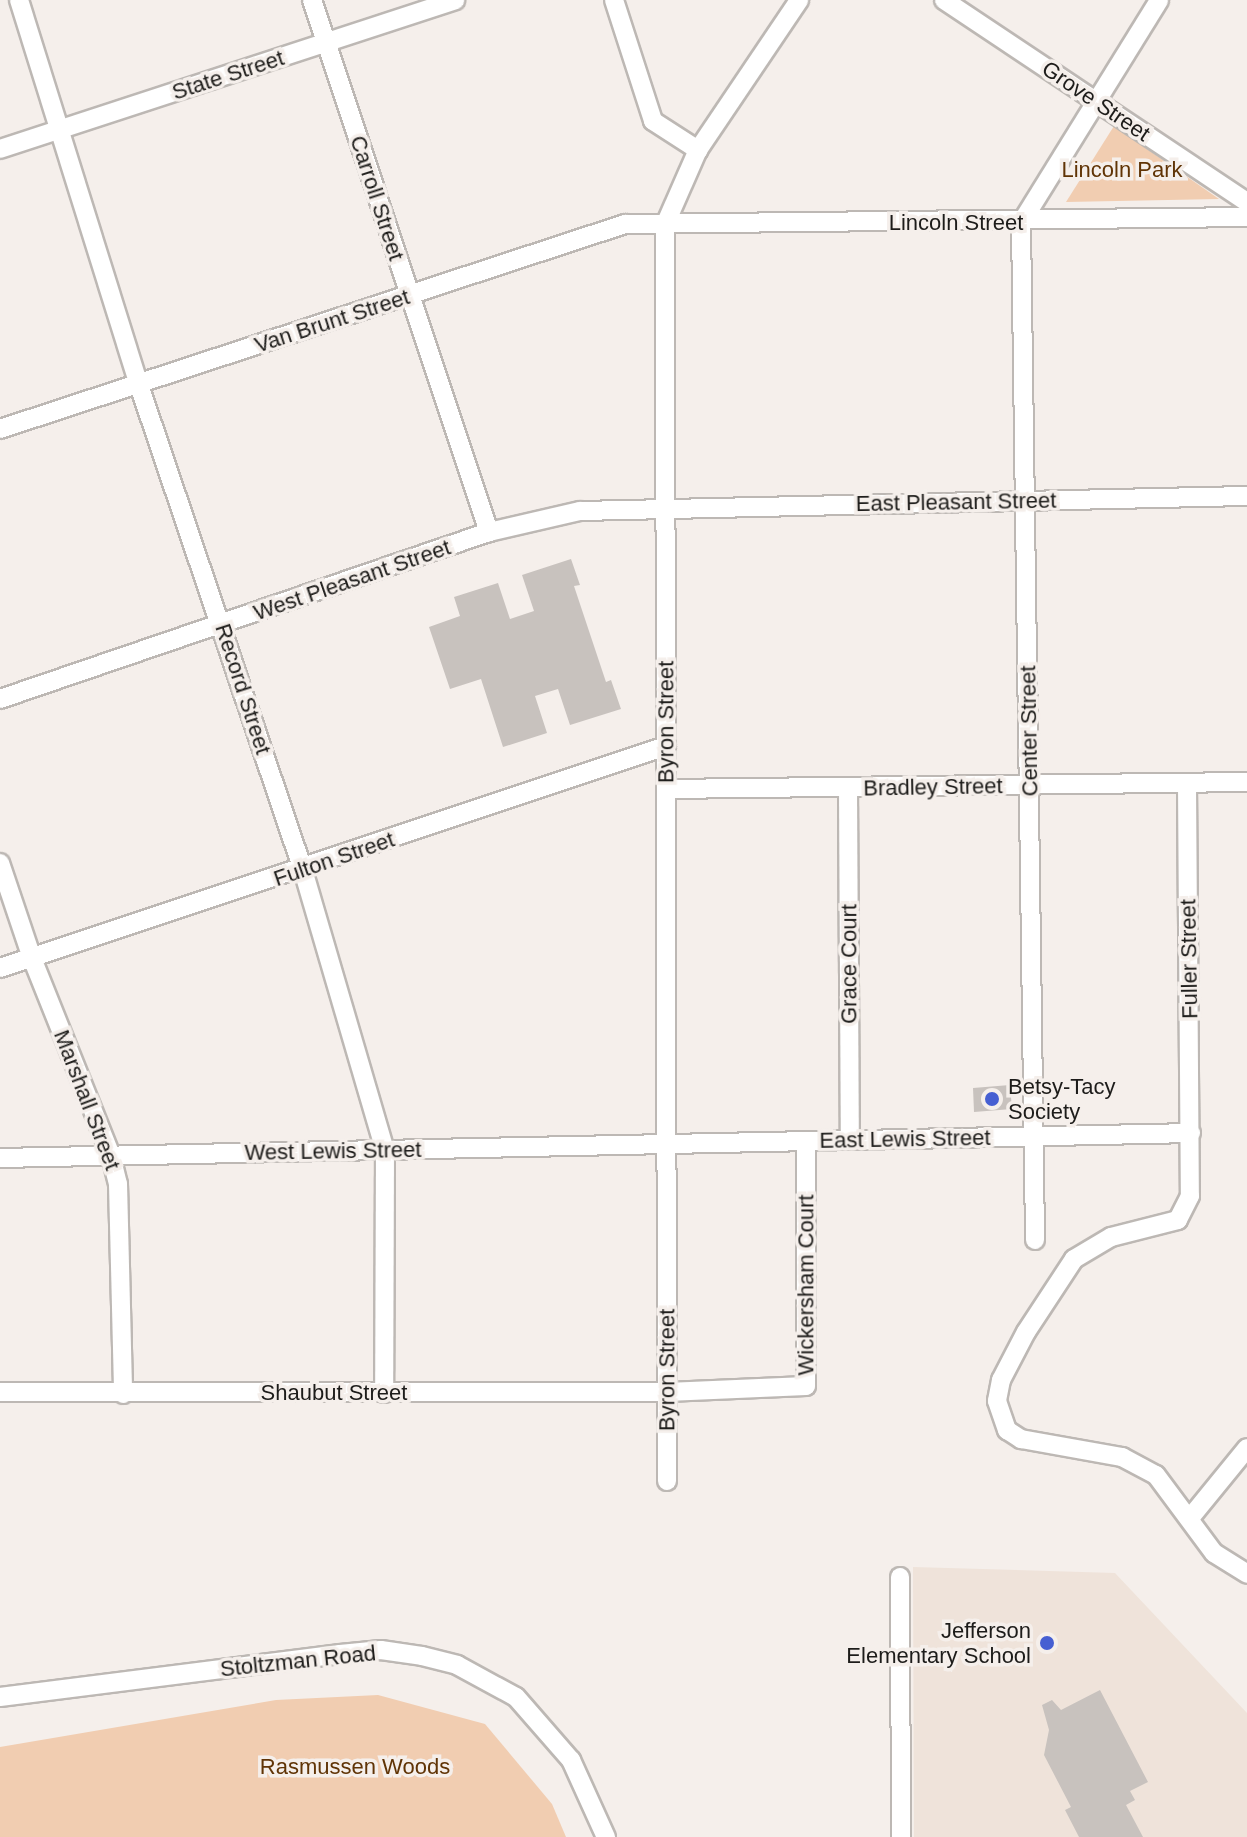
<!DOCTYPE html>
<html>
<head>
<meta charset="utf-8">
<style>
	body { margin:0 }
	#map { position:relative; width:1247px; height:1837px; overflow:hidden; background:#f5efeb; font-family:Helvetica,sans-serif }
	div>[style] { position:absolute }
	.built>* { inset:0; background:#efe3da }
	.green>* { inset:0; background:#f1cdb1 }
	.building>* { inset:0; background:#c8c2be }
	.roads { filter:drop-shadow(2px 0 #bdb8b4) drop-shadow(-2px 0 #bdb8b4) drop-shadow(0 2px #bdb8b4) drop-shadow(0 -2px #bdb8b4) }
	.minor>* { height:18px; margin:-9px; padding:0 9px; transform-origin:9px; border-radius:9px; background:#fff }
	.dots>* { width:22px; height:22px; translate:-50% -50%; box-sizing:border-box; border:4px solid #f5efeb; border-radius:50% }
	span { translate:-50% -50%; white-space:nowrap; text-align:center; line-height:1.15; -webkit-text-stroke:7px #f5efeb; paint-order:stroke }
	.street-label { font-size:22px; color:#1d1c1a }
	.park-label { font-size:22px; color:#603406 }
	.poi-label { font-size:22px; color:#1d1c1a }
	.left { translate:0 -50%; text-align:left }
	.right { translate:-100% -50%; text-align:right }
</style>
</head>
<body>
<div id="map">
	<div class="built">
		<div style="clip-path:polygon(913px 1567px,1115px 1573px,1247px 1713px,1247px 1837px,914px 1837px)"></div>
	</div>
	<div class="green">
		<div style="clip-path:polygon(1114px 126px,1219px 199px,1066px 202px)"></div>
		<div style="clip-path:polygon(378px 1695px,485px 1724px,552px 1804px,566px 1837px,0 1837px,0 1747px,276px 1700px)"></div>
	</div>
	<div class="building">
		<div style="clip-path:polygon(571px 559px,580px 585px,574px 586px,606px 682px,611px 680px,621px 709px,570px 725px,558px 689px,535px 696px,547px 733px,503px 747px,481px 679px,450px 689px,429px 627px,460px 616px,454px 597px,498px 583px,510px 619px,534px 611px,522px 575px)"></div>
		<div style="clip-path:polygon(1010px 1085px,1012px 1109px,974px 1112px,973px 1088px)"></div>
		<div style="clip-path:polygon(1100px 1690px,1148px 1782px,1130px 1791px,1135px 1800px,1126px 1805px,1143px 1837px,1079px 1837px,1065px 1810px,1071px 1807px,1044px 1755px,1049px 1730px,1042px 1705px,1052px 1700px,1061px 1710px)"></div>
	</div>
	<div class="roads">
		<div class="minor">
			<div style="left:19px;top:0;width:403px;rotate:72.7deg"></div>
			<div style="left:139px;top:385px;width:512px;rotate:71.32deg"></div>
			<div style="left:303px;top:870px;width:292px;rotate:73.7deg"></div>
			<div style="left:385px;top:1150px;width:243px;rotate:90.2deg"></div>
			<div style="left:312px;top:0;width:561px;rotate:71.6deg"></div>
			<div style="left:614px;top:0;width:127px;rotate:72.1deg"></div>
			<div style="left:653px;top:121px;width:54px;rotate:32.8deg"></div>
			<div style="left:944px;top:0;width:364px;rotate:33.7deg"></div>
			<div style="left:0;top:149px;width:479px;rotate:-18.1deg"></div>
			<div style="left:1021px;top:223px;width:1017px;rotate:89.21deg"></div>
			<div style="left:1021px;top:223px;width:262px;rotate:-58.2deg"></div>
			<div style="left:0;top:429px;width:658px;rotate:-18.16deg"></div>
			<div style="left:625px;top:224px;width:622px;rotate:-0.64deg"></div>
			<div style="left:0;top:699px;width:517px;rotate:-18.86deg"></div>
			<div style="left:489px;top:532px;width:93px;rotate:-13deg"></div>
			<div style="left:580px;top:511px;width:667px;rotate:-1.29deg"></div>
			<div style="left:1187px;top:784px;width:412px;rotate:89.6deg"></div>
			<div style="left:1190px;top:1196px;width:27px;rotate:117deg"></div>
			<div style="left:1178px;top:1220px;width:69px;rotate:165.8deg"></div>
			<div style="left:1111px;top:1237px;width:43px;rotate:149.3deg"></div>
			<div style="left:1074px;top:1259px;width:87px;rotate:123.3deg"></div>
			<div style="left:1026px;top:1332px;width:54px;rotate:117.5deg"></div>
			<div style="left:1001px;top:1380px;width:21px;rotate:101deg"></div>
			<div style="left:997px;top:1401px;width:31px;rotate:71deg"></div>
			<div style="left:1007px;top:1430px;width:17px;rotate:33deg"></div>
			<div style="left:1021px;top:1439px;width:103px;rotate:10.1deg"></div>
			<div style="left:1122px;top:1457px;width:38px;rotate:28deg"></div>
			<div style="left:1156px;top:1475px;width:97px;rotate:53.4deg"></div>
			<div style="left:1214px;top:1553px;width:39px;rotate:32deg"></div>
			<div style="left:848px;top:788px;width:352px;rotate:89.7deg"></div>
			<div style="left:666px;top:789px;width:581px;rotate:-0.69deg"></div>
			<div style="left:0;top:863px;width:100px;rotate:71.4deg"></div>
			<div style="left:32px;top:958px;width:213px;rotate:68.2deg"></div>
			<div style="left:111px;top:1156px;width:29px;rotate:76deg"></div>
			<div style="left:118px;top:1184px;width:210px;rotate:88.6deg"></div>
			<div style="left:0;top:968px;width:702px;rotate:-18.43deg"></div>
			<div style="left:0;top:1158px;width:1191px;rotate:-1.2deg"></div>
			<div style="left:0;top:1392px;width:667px"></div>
			<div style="left:667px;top:1392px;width:139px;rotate:-2.5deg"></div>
			<div style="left:806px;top:1386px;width:245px;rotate:-90deg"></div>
			<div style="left:667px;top:1481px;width:1256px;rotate:-90.09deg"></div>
			<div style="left:665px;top:225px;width:82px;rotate:-66.3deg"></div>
			<div style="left:698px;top:150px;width:181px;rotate:-56deg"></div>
			<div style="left:1190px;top:1518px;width:90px;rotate:-50.8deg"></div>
			<div style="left:900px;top:1577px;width:260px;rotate:89.8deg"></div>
			<div style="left:0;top:1697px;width:343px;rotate:-7.2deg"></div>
			<div style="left:340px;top:1654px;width:41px;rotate:-5.6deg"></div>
			<div style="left:381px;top:1650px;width:41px;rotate:8.3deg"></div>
			<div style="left:422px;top:1656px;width:36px;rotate:14deg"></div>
			<div style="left:457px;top:1665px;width:67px;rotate:28.5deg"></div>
			<div style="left:516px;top:1697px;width:84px;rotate:48.9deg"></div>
			<div style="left:571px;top:1760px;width:85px;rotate:65.6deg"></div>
		</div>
	</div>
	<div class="dots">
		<div style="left:992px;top:1099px;background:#465fd2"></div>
		<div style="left:1047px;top:1643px;background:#465fd2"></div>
	</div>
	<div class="street-label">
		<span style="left:228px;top:75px;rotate:-18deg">State Street</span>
		<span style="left:1096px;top:101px;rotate:34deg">Grove Street</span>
		<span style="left:377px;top:198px;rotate:72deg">Carroll Street</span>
		<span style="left:956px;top:223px">Lincoln Street</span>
		<span style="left:332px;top:321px;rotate:-18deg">Van Brunt Street</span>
		<span style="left:956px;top:502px;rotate:-1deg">East Pleasant Street</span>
		<span style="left:352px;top:580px;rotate:-19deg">West Pleasant Street</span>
		<span style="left:243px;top:689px;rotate:72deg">Record Street</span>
		<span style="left:666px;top:722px;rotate:-90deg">Byron Street</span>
		<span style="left:1029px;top:731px;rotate:-91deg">Center Street</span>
		<span style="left:933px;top:787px;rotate:-1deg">Bradley Street</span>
		<span style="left:334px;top:859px;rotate:-19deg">Fulton Street</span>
		<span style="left:1189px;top:959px;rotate:-91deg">Fuller Street</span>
		<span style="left:849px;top:964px;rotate:-90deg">Grace Court</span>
		<span style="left:87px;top:1100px;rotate:69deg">Marshall Street</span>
		<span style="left:905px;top:1139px;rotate:-1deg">East Lewis Street</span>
		<span style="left:333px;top:1151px;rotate:-1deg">West Lewis Street</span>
		<span style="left:806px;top:1285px;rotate:-90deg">Wickersham Court</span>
		<span style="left:667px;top:1370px;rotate:-90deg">Byron Street</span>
		<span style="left:334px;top:1393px">Shaubut Street</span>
		<span style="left:298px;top:1661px;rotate:-6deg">Stoltzman Road</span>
	</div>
	<div class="park-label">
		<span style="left:1122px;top:170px">Lincoln Park</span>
		<span style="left:355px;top:1767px">Rasmussen Woods</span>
	</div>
	<div class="poi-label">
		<span class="left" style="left:1008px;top:1099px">Betsy-Tacy<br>Society</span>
		<span class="right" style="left:1031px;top:1643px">Jefferson<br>Elementary School</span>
	</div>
</div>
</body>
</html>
